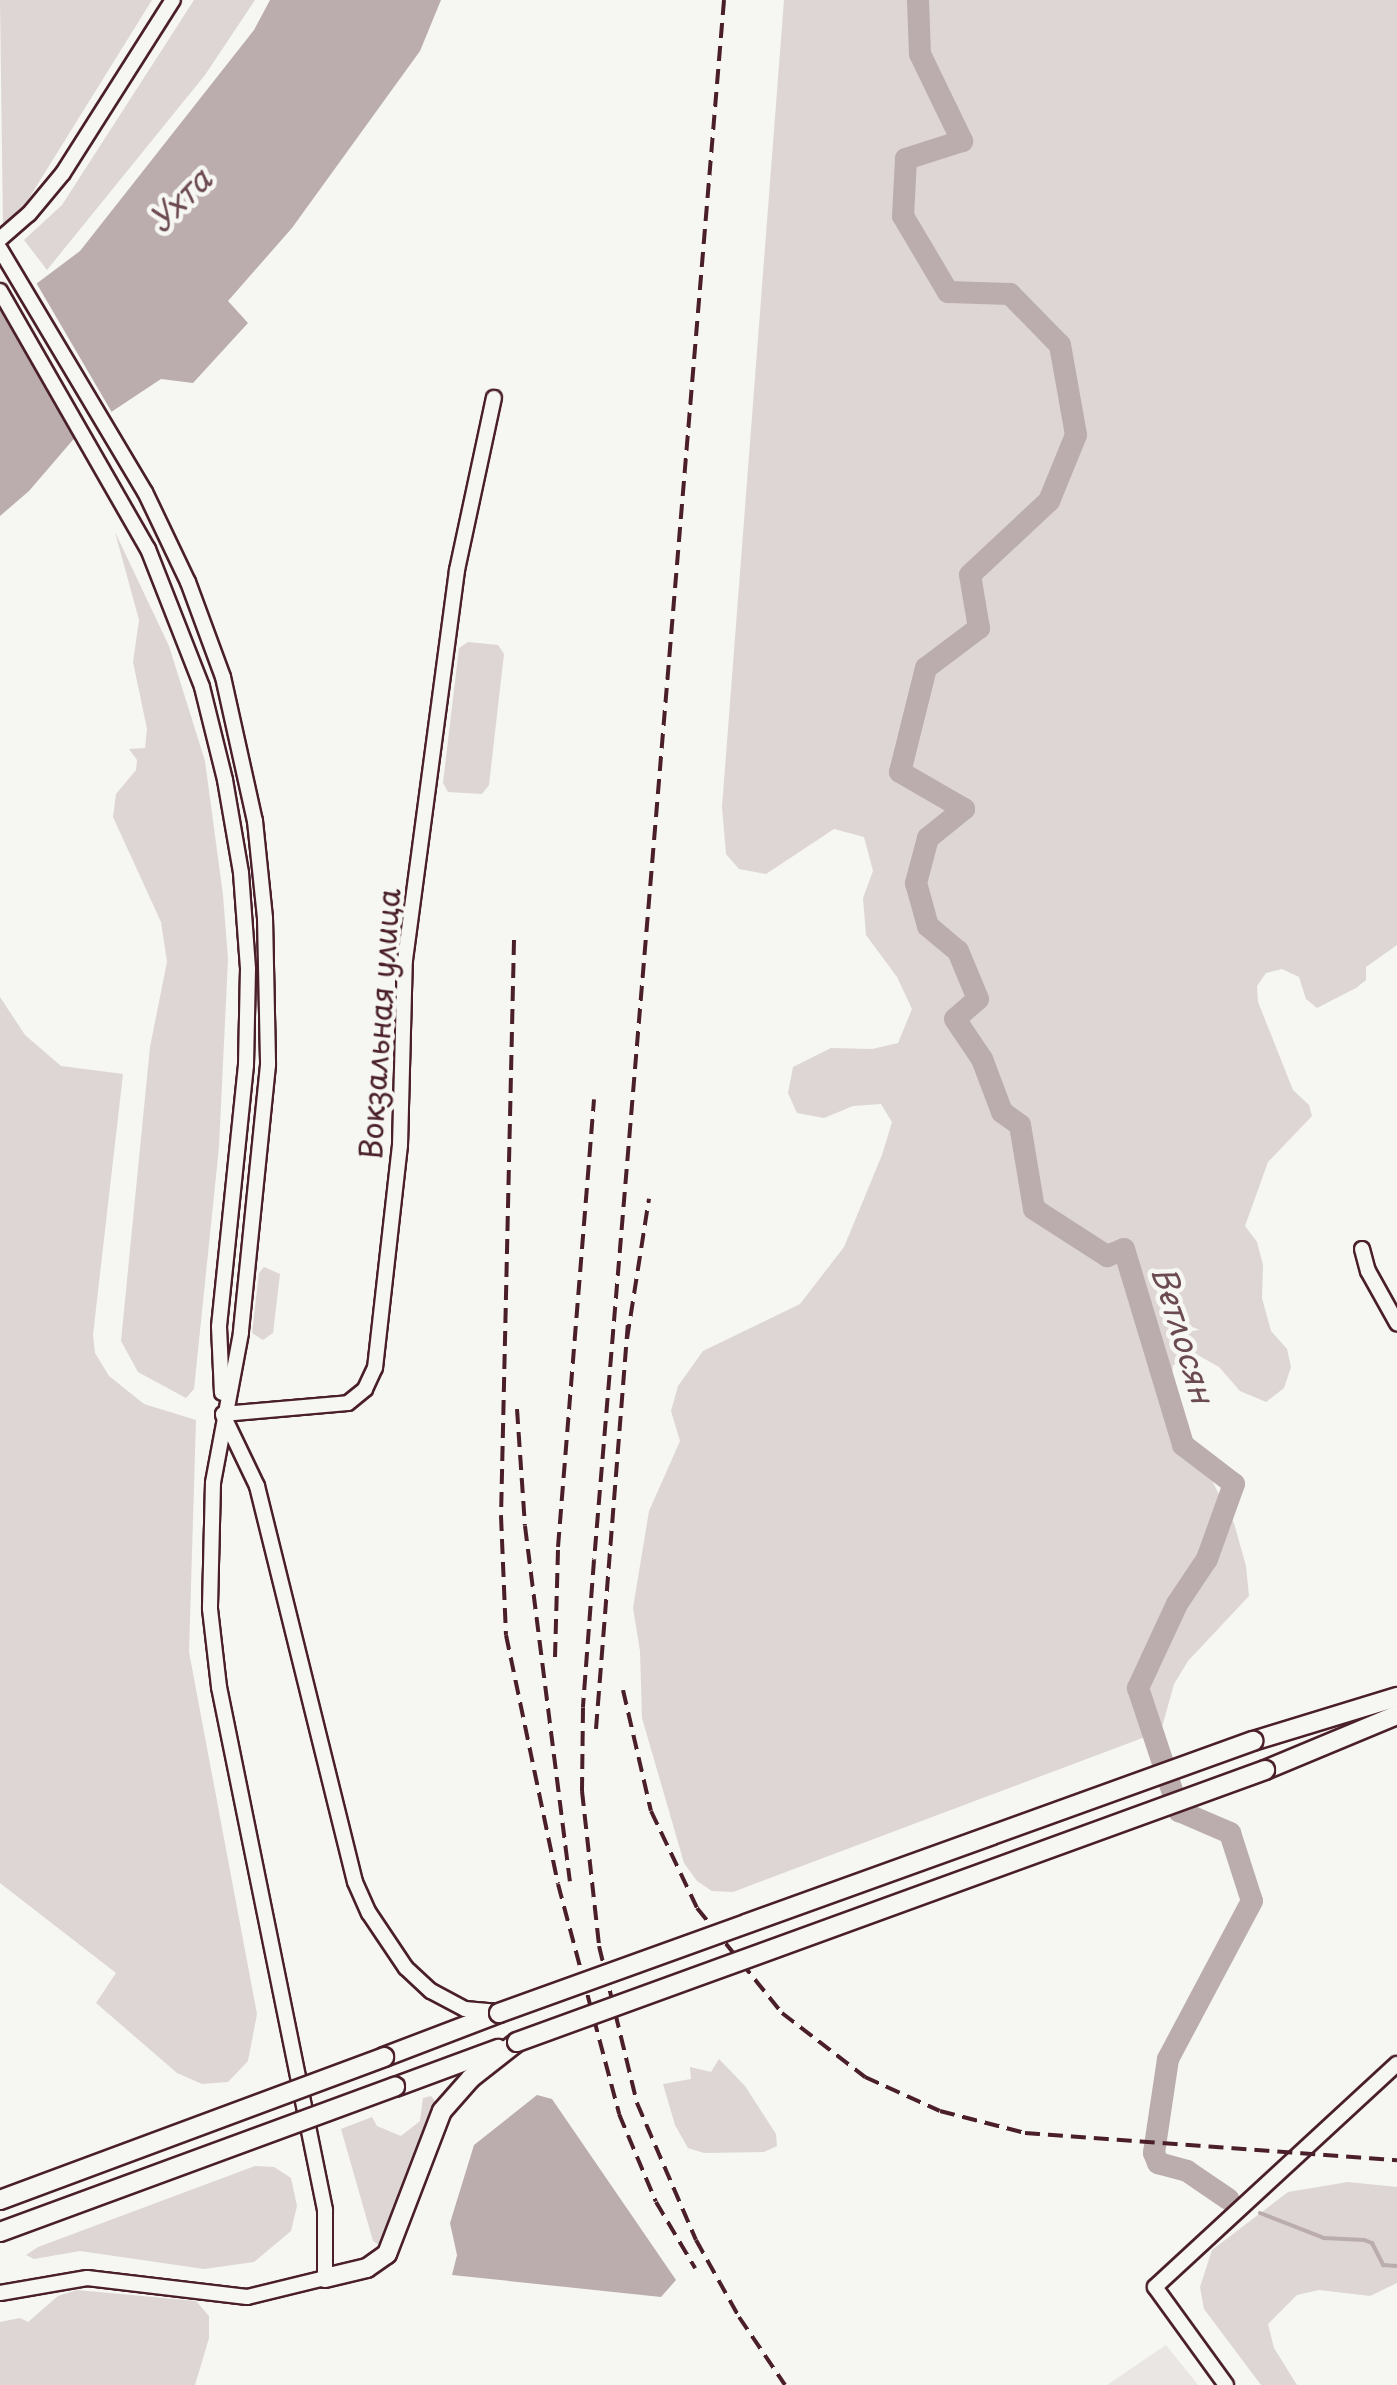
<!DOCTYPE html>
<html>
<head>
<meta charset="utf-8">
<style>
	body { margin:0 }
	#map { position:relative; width:1397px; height:2385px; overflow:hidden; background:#f6f6f2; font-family:"Playpen Sans",sans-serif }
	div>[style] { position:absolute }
	.built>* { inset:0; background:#e9e6e3 }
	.green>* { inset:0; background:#ddd6d5 }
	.water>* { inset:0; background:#bbadae }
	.pier>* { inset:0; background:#f6f6f2 }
	.stream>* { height:4px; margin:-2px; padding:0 2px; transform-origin:2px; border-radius:2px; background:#bbadae }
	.river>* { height:22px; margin:-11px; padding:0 11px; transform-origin:11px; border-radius:11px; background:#bbadae }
	.roads { filter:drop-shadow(2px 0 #4a1f2b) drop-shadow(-2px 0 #4a1f2b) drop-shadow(0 2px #4a1f2b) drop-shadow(0 -2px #4a1f2b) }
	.minor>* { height:14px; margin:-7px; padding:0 7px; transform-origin:7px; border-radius:7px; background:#f6f6f2 }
	.major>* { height:18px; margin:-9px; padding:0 9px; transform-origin:9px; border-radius:9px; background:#f6f6f2 }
	.rail>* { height:4px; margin-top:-2px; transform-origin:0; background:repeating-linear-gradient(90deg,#4a1f2b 0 15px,transparent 0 23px) }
	.bridges { filter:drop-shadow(2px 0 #4a1f2b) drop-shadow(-2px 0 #4a1f2b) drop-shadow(0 2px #4a1f2b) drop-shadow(0 -2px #4a1f2b) }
	.major-bridge>* { height:18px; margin:-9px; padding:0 9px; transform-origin:9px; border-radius:9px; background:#f6f6f2 }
	span { translate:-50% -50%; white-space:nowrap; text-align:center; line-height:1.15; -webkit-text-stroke:9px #f6f6f2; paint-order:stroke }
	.street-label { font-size:30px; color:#4a1f2b }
	.water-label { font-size:32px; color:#6c4a52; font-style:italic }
</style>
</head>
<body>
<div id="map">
	<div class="built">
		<div style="clip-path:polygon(1166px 2345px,1198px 2385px,1107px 2385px)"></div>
	</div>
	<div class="green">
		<div style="clip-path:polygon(0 0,152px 0,26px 203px,3px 226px)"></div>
		<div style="clip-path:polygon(194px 0,255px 0,205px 75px,47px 270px,24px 240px,62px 205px)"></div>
		<div style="clip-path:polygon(784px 0,1397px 0,1397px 945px,1366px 967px,1366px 980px,1356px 988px,1317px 1008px,1306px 999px,1299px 977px,1282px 969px,1266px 973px,1257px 986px,1258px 1002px,1293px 1090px,1309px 1105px,1312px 1116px,1268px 1162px,1245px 1226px,1257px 1242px,1263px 1265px,1262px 1298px,1271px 1331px,1287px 1349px,1291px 1367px,1284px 1388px,1266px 1402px,1240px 1391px,1219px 1367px,1196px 1354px,1173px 1365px,1170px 1400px,1234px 1523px,1246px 1566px,1249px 1596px,1188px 1661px,1174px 1684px,1161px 1731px,733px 1892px,712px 1891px,697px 1881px,684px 1863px,642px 1718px,640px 1651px,633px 1608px,649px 1511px,680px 1441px,671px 1411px,678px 1386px,703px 1351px,800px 1304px,844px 1247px,882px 1155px,892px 1122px,881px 1104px,853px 1106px,824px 1118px,797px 1113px,788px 1093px,793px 1067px,831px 1048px,872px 1049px,898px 1043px,912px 1009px,897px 977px,866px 935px,863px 898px,873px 871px,864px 837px,834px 829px,766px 874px,739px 869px,726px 854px,722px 807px)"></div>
		<div style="clip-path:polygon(115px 532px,169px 646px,205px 761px,223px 895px,228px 959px,219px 1147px,194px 1389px,186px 1398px,138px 1372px,121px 1341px,150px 1047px,167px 962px,161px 922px,113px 817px,116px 794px,136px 770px,137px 760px,129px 749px,145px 748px,147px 729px,133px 662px,139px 620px)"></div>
		<div style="clip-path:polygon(468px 642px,498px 645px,504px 654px,489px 785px,482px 794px,448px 792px,443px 783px,459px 648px)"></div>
		<div style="clip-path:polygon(0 997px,25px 1035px,61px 1066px,123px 1074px,93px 1335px,95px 1353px,109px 1376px,144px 1404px,196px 1420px,189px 1652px,257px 2014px,248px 2061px,228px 2082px,202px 2084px,177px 2073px,96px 2003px,116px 1973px,0 1883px)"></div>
		<div style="clip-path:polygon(264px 1267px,280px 1274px,273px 1333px,263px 1340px,252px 1333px,259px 1273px)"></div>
		<div style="clip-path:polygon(719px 2059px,745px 2086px,776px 2134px,777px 2146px,764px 2152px,704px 2153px,688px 2148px,675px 2125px,663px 2084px,691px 2079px,690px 2067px,711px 2072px)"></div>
		<div style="clip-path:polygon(431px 2096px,438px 2105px,382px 2247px,373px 2241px,341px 2129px,372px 2117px,377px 2126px,401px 2136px,420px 2121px,423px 2098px)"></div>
		<div style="clip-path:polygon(255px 2166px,274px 2167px,291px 2178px,297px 2206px,291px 2231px,254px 2262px,204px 2269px,80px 2251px,34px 2259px,26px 2255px,38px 2247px)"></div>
		<div style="clip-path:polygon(1348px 2182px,1397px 2187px,1397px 2283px,1370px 2296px,1319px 2290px,1297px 2295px,1268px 2324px,1274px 2348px,1297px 2385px,1261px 2385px,1204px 2309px,1200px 2287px,1212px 2250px,1288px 2192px)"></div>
		<div style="clip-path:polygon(77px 2290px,196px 2301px,209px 2316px,209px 2338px,195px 2385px,0 2385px,0 2322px,20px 2318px,28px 2322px,58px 2296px)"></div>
	</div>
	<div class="water">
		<div style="clip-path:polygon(270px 0,441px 0,420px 51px,292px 228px,228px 301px,248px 323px,193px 383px,161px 379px,78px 434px,29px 491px,0 516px,0 311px,80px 251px,254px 30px)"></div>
		<div style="clip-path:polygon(537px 2095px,552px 2099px,676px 2280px,661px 2297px,452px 2275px,457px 2255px,450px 2223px,474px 2145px)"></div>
	</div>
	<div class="pier">
		<div style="clip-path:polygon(34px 279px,114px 416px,77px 443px,0 310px,0 304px)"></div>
	</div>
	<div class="stream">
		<div style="left:1260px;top:2213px;width:69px;rotate:21.3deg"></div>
		<div style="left:1324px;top:2238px;width:40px;rotate:2.9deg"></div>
		<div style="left:1364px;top:2240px;width:9px;rotate:21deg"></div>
		<div style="left:1372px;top:2243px;width:25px;rotate:63deg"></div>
		<div style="left:1383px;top:2265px;width:14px;rotate:4deg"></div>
	</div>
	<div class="river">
		<div style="left:918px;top:0;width:54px;rotate:87.9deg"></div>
		<div style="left:920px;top:54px;width:97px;rotate:64.2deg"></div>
		<div style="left:962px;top:141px;width:59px;rotate:162.2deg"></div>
		<div style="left:906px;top:159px;width:57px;rotate:93deg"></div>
		<div style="left:903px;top:216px;width:88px;rotate:59.4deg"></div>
		<div style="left:948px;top:292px;width:62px;rotate:1.8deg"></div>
		<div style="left:1010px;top:294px;width:71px;rotate:45.6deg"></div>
		<div style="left:1060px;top:345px;width:91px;rotate:79.9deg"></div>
		<div style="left:1076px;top:435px;width:71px;rotate:112.2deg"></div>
		<div style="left:1049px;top:501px;width:108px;rotate:136.9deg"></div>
		<div style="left:970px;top:575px;width:54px;rotate:80.4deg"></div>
		<div style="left:979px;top:628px;width:66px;rotate:143deg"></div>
		<div style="left:926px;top:668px;width:107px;rotate:104deg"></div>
		<div style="left:900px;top:772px;width:74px;rotate:30deg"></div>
		<div style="left:964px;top:809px;width:46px;rotate:141.1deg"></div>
		<div style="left:928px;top:838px;width:47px;rotate:104.9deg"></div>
		<div style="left:916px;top:883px;width:45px;rotate:74.4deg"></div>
		<div style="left:928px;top:926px;width:39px;rotate:40deg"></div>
		<div style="left:958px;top:951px;width:52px;rotate:67.4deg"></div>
		<div style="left:978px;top:999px;width:30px;rotate:139deg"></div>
		<div style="left:955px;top:1019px;width:48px;rotate:56deg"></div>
		<div style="left:982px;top:1059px;width:57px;rotate:69.3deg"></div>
		<div style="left:1002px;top:1112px;width:22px;rotate:36deg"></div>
		<div style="left:1020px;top:1125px;width:85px;rotate:80.5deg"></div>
		<div style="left:1034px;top:1209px;width:87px;rotate:32.8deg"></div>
		<div style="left:1107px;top:1256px;width:18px;rotate:-22deg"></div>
		<div style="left:1124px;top:1249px;width:205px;rotate:73.2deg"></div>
		<div style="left:1183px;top:1445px;width:64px;rotate:37.4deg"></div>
		<div style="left:1234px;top:1484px;width:80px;rotate:109.8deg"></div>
		<div style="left:1207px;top:1559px;width:54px;rotate:123.7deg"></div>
		<div style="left:1177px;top:1604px;width:93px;rotate:114.9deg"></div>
		<div style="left:1138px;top:1688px;width:130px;rotate:71.6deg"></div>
		<div style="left:1179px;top:1811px;width:56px;rotate:23.3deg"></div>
		<div style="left:1230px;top:1833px;width:71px;rotate:72.1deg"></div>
		<div style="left:1252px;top:1901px;width:179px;rotate:118deg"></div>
		<div style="left:1168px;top:2059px;width:95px;rotate:98.5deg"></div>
		<div style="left:1154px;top:2153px;width:11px;rotate:68deg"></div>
		<div style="left:1158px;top:2163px;width:30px;rotate:15deg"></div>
		<div style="left:1187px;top:2171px;width:50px;rotate:34.3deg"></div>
	</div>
	<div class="roads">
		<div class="minor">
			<div style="left:0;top:239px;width:38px;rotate:-41deg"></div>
			<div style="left:29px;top:214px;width:53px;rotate:-50.3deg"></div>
			<div style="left:63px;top:173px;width:205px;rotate:-57.6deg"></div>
			<div style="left:0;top:249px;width:283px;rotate:59.2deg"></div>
			<div style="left:145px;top:492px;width:100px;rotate:64.5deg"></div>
			<div style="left:188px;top:582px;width:101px;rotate:69.8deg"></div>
			<div style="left:223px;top:677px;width:148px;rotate:77.5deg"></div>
			<div style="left:255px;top:821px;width:98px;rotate:84.1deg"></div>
			<div style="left:265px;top:918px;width:147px;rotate:88.8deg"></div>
			<div style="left:268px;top:1065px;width:269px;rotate:95.8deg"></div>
			<div style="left:241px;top:1333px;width:153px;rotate:100.6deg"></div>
			<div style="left:213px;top:1483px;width:126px;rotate:91.4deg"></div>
			<div style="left:210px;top:1609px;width:79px;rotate:83.4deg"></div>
			<div style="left:219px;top:1687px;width:534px;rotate:78.54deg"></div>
			<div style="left:325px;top:2210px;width:68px;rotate:90deg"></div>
			<div style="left:325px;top:2278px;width:80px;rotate:166.3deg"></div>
			<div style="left:247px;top:2297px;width:161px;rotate:-173.2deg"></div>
			<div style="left:87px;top:2278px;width:88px;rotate:170.2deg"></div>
			<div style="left:0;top:291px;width:297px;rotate:60.2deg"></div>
			<div style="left:148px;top:549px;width:148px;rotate:68.6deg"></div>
			<div style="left:202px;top:687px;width:96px;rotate:76.1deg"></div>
			<div style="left:225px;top:780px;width:94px;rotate:80.2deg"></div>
			<div style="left:241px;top:873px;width:96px;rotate:85.8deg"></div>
			<div style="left:248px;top:969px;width:96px;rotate:91.2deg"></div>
			<div style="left:246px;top:1065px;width:263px;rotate:95.9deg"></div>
			<div style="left:219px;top:1327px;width:66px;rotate:87.4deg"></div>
			<div style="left:1362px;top:1249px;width:23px;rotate:75deg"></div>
			<div style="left:1368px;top:1271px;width:60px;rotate:60.9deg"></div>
			<div style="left:223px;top:1414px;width:125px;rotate:-5deg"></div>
			<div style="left:348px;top:1403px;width:22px;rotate:-39deg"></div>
			<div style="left:365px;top:1389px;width:23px;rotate:-65deg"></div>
			<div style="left:375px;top:1368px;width:224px;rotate:-83.6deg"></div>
			<div style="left:400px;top:1145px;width:185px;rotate:-88.5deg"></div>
			<div style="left:405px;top:960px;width:393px;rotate:-82.4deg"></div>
			<div style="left:457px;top:570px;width:176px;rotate:-77.9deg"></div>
			<div style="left:223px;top:1415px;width:79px;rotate:64.4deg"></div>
			<div style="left:257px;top:1486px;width:408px;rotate:76.1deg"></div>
			<div style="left:355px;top:1882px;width:34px;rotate:66deg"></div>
			<div style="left:369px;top:1913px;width:66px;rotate:56.1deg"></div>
			<div style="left:406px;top:1968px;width:34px;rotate:43deg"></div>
			<div style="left:431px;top:1991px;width:38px;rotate:28deg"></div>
			<div style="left:465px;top:2009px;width:34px;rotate:5deg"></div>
			<div style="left:1226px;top:2385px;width:121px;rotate:-125.9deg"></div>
			<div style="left:1155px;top:2287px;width:329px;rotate:-42.7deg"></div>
		</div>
		<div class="major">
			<div style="left:1253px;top:1741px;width:151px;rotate:-17deg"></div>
			<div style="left:1265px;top:1770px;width:143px;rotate:-22.6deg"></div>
			<div style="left:384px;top:2057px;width:123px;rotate:-20.9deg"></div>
			<div style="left:395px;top:2087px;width:110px;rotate:-20.3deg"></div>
			<div style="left:325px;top:2278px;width:43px;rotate:-13.4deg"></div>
			<div style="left:367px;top:2268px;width:24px;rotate:-35deg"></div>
			<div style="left:387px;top:2254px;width:153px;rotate:-69deg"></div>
			<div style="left:442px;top:2111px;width:44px;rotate:-48.7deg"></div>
			<div style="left:471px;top:2078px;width:58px;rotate:-38deg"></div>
		</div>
	</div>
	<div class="rail">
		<div style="left:724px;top:0;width:1565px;rotate:94.76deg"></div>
		<div style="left:594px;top:1560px;width:148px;rotate:94.3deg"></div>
		<div style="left:583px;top:1708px;width:83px;rotate:90.7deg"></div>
		<div style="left:582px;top:1791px;width:156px;rotate:83.7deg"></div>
		<div style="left:599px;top:1946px;width:162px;rotate:76.4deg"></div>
		<div style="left:637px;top:2103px;width:149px;rotate:66.7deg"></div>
		<div style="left:696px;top:2240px;width:88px;rotate:60.8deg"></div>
		<div style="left:739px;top:2317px;width:82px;rotate:55.9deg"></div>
		<div style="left:514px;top:940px;width:576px;rotate:91.29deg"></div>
		<div style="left:501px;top:1516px;width:119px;rotate:87.6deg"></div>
		<div style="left:506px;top:1635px;width:254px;rotate:78.2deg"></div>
		<div style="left:558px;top:1884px;width:238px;rotate:75.1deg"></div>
		<div style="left:619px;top:2114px;width:95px;rotate:67.2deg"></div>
		<div style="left:656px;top:2202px;width:77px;rotate:59.4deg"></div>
		<div style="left:627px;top:1339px;width:142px;rotate:-81.1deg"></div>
		<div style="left:517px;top:1409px;width:117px;rotate:86.1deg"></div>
		<div style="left:525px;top:1526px;width:358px;rotate:82.8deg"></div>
		<div style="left:555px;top:1657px;width:110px;rotate:-88.4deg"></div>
		<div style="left:558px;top:1547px;width:449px;rotate:-85.4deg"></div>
		<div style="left:623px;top:1690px;width:124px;rotate:77deg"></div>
		<div style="left:651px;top:1811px;width:107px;rotate:64.6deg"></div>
		<div style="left:697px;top:1908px;width:135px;rotate:51deg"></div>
		<div style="left:782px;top:2013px;width:105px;rotate:37.6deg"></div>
		<div style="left:865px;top:2077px;width:82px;rotate:24.4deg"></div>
		<div style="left:940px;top:2111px;width:88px;rotate:14.5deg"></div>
		<div style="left:1025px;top:2133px;width:373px;rotate:4.2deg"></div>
		<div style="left:596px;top:1729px;width:405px;rotate:-85.5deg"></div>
	</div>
	<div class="bridges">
		<div class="major-bridge">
			<div style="left:499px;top:2013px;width:802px;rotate:-19.84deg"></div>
			<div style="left:517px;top:2042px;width:796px;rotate:-19.98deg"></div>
			<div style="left:0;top:2200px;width:410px;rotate:-20.4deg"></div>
			<div style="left:0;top:2232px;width:421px;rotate:-20.2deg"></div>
		</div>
	</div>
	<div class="street-label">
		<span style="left:379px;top:1024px;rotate:-86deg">Вокзальная улица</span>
	</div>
	<div class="water-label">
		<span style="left:179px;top:199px;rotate:-45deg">Ухта</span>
		<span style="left:1184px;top:1334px;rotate:73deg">Ветлосян</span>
	</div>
</div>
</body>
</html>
